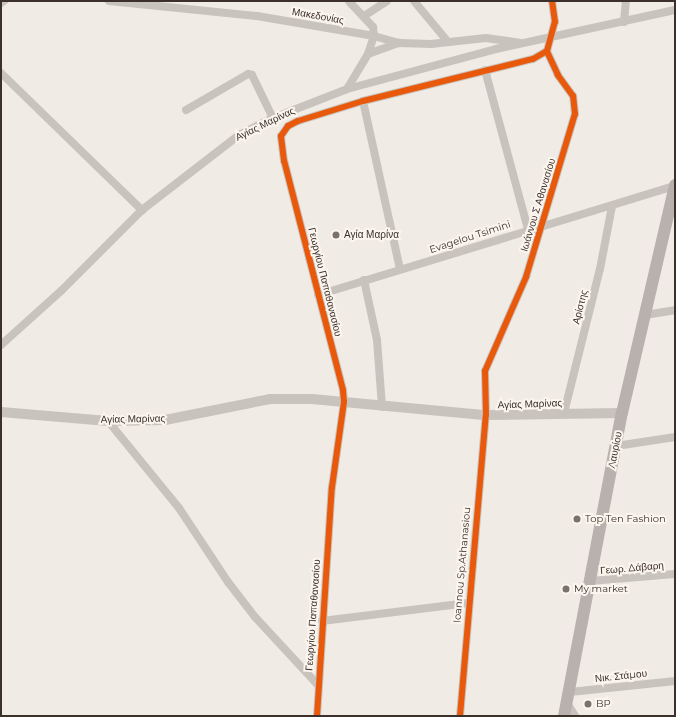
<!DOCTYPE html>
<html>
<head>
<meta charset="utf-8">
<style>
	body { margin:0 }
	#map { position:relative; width:676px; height:717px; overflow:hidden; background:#f0ebe5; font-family:Montserrat,sans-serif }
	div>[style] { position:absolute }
	.minor>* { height:8px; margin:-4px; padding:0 4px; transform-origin:4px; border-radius:4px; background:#c9c3be }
	.tertiary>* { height:10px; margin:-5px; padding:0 5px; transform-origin:5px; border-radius:5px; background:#c9c3be }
	.primary>* { height:12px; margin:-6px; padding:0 6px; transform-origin:6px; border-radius:6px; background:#b8b1ad }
	.cycleway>* { height:6px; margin:-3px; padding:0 3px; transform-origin:3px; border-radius:3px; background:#e8590c }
	.dots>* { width:11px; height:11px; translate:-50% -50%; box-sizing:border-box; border:2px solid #fbf5ee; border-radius:50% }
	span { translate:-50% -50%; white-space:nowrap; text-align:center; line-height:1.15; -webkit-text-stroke:4px #fbf5ee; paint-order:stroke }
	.street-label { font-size:10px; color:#3b302b }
	.poi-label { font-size:10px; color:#3b302b }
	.left { translate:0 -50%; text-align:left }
	.frame { position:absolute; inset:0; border:2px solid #3b302b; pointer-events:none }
</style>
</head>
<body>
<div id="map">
	<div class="minor">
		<div style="left:109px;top:1px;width:149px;rotate:5.8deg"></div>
		<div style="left:257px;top:16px;width:119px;rotate:9.7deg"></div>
		<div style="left:374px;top:36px;width:26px;rotate:16deg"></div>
		<div style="left:399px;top:43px;width:32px;rotate:2deg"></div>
		<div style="left:431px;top:44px;width:55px;rotate:-6.2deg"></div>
		<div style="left:486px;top:38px;width:34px;rotate:8deg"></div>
		<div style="left:414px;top:1px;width:53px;rotate:50.3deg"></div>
		<div style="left:1px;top:3px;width:4px;rotate:-34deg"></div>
		<div style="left:364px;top:16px;width:27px;rotate:-33deg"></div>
		<div style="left:624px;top:22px;width:21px;rotate:-85deg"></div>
		<div style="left:368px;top:54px;width:33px;rotate:-20deg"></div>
		<div style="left:485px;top:70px;width:165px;rotate:74.9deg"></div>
		<div style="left:1px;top:73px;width:197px;rotate:44.2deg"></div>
		<div style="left:347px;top:89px;width:41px;rotate:-59deg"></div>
		<div style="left:368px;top:54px;width:19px;rotate:-72deg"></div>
		<div style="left:374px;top:36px;width:9px;rotate:-96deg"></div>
		<div style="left:373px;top:27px;width:35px;rotate:-133deg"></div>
		<div style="left:363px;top:101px;width:172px;rotate:77.6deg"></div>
		<div style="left:186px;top:110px;width:72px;rotate:-30.1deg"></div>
		<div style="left:248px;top:74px;width:4px;rotate:14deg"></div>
		<div style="left:252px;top:75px;width:48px;rotate:64deg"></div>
		<div style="left:364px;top:280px;width:61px;rotate:77.8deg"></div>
		<div style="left:377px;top:340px;width:67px;rotate:85.7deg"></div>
		<div style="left:318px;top:295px;width:373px;rotate:-17deg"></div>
		<div style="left:645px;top:315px;width:30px;rotate:-9deg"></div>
		<div style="left:1px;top:345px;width:81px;rotate:-42deg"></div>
		<div style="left:61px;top:291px;width:115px;rotate:-45deg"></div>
		<div style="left:142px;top:210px;width:123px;rotate:-37.7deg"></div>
		<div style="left:239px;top:135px;width:38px;rotate:-27deg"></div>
		<div style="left:273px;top:118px;width:79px;rotate:-21.4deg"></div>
		<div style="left:347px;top:89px;width:154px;rotate:-15deg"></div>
		<div style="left:496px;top:49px;width:183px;rotate:-12.3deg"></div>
		<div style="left:564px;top:413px;width:148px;rotate:-76deg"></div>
		<div style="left:600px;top:269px;width:64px;rotate:-79.2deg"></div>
		<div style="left:108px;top:421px;width:112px;rotate:50.8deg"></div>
		<div style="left:179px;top:508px;width:89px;rotate:56.5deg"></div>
		<div style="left:228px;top:582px;width:44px;rotate:52.4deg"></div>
		<div style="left:255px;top:617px;width:93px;rotate:47.2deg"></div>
		<div style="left:616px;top:446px;width:60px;rotate:-8.7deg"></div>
		<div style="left:590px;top:581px;width:85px;rotate:-4.7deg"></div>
		<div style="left:322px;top:621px;width:147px;rotate:-7deg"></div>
		<div style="left:570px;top:692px;width:106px;rotate:-6deg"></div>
		<div style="left:567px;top:703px;width:15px;rotate:58deg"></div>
		<div style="left:317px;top:716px;width:229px;rotate:-86.3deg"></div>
		<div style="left:332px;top:487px;width:86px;rotate:-82deg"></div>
		<div style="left:344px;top:402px;width:12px;rotate:-95deg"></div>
		<div style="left:343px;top:390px;width:236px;rotate:-104.4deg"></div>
		<div style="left:284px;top:161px;width:25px;rotate:-97deg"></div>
		<div style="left:281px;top:136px;width:12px;rotate:-55deg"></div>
		<div style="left:288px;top:126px;width:11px;rotate:-27deg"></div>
		<div style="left:298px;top:121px;width:68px;rotate:-17.1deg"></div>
		<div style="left:363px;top:101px;width:175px;rotate:-13.9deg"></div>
		<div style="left:533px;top:59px;width:16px;rotate:-30deg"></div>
		<div style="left:460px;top:716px;width:302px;rotate:-85.1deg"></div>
		<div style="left:486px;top:415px;width:44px;rotate:-91.3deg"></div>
		<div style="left:485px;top:371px;width:103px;rotate:-66.4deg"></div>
		<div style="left:526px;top:277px;width:170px;rotate:-73.3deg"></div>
		<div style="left:575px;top:114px;width:18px;rotate:-96deg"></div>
		<div style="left:573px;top:96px;width:26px;rotate:-126deg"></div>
		<div style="left:558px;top:75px;width:26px;rotate:-115deg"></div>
		<div style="left:547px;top:51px;width:30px;rotate:-75deg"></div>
		<div style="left:555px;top:22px;width:21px;rotate:-98deg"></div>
	</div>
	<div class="tertiary">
		<div style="left:1px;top:412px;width:107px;rotate:4.8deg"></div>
		<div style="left:108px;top:421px;width:57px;rotate:-1deg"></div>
		<div style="left:165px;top:420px;width:107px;rotate:-11.3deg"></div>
		<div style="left:270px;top:399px;width:42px"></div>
		<div style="left:312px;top:399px;width:175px;rotate:5.3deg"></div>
		<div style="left:486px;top:415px;width:136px;rotate:-0.8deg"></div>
	</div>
	<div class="primary">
		<div style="left:564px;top:716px;width:309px;rotate:-79.2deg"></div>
		<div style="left:622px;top:413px;width:234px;rotate:-76.9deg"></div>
	</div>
	<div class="cycleway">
		<div style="left:317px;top:716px;width:229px;rotate:-86.3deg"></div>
		<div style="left:332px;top:487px;width:86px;rotate:-82deg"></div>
		<div style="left:344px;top:402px;width:12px;rotate:-95deg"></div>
		<div style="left:343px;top:390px;width:236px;rotate:-104.4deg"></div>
		<div style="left:284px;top:161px;width:25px;rotate:-97deg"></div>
		<div style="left:281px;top:136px;width:12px;rotate:-55deg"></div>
		<div style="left:288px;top:126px;width:11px;rotate:-27deg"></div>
		<div style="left:298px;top:121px;width:68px;rotate:-17.1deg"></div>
		<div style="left:363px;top:101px;width:175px;rotate:-13.9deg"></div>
		<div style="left:533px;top:59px;width:16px;rotate:-30deg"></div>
		<div style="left:460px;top:716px;width:302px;rotate:-85.1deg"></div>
		<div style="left:486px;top:415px;width:44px;rotate:-91.3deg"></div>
		<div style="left:485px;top:371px;width:103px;rotate:-66.4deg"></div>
		<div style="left:526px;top:277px;width:170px;rotate:-73.3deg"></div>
		<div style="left:575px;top:114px;width:18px;rotate:-96deg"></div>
		<div style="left:573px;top:96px;width:26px;rotate:-126deg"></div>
		<div style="left:558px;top:75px;width:26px;rotate:-115deg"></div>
		<div style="left:547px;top:51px;width:30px;rotate:-75deg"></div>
		<div style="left:555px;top:22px;width:21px;rotate:-98deg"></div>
	</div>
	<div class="dots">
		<div style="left:336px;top:235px;background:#7a716c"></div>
		<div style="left:577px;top:519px;background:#7a716c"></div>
		<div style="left:566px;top:589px;background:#7a716c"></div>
		<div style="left:588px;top:704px;background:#7a716c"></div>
	</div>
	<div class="street-label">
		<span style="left:318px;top:16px;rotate:10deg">Μακεδονίας</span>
		<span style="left:265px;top:124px;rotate:-26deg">Αγίας Μαρίνας</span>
		<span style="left:538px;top:205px;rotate:-73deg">Ιωάννου Σ Αθανασίου</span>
		<span style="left:470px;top:237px;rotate:-18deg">Evagelou Tsimini</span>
		<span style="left:325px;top:282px;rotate:76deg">Γεωργίου Παπαθανασίου</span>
		<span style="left:580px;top:307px;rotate:-76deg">Αρίστης</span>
		<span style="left:530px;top:404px;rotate:-2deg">Αγίας Μαρίνας</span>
		<span style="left:133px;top:419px;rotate:-1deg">Αγίας Μαρίνας</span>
		<span style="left:615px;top:450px;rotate:-79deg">Λαυρίου</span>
		<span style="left:462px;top:565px;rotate:-85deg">Ioannou Sp.Athanasiou</span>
		<span style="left:632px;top:568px;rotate:-5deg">Γεωρ. Δάβαρη</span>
		<span style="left:313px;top:615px;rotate:-86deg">Γεωργίου Παπαθανασίου</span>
		<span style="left:621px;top:676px;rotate:-6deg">Νικ. Στάμου</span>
	</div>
	<div class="poi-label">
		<span class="left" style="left:344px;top:235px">Αγία Μαρίνα</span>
		<span class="left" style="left:585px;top:519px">Top Ten Fashion</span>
		<span class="left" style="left:574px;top:589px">My market</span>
		<span class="left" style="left:596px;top:704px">BP</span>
	</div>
	<div class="frame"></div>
</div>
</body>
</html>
